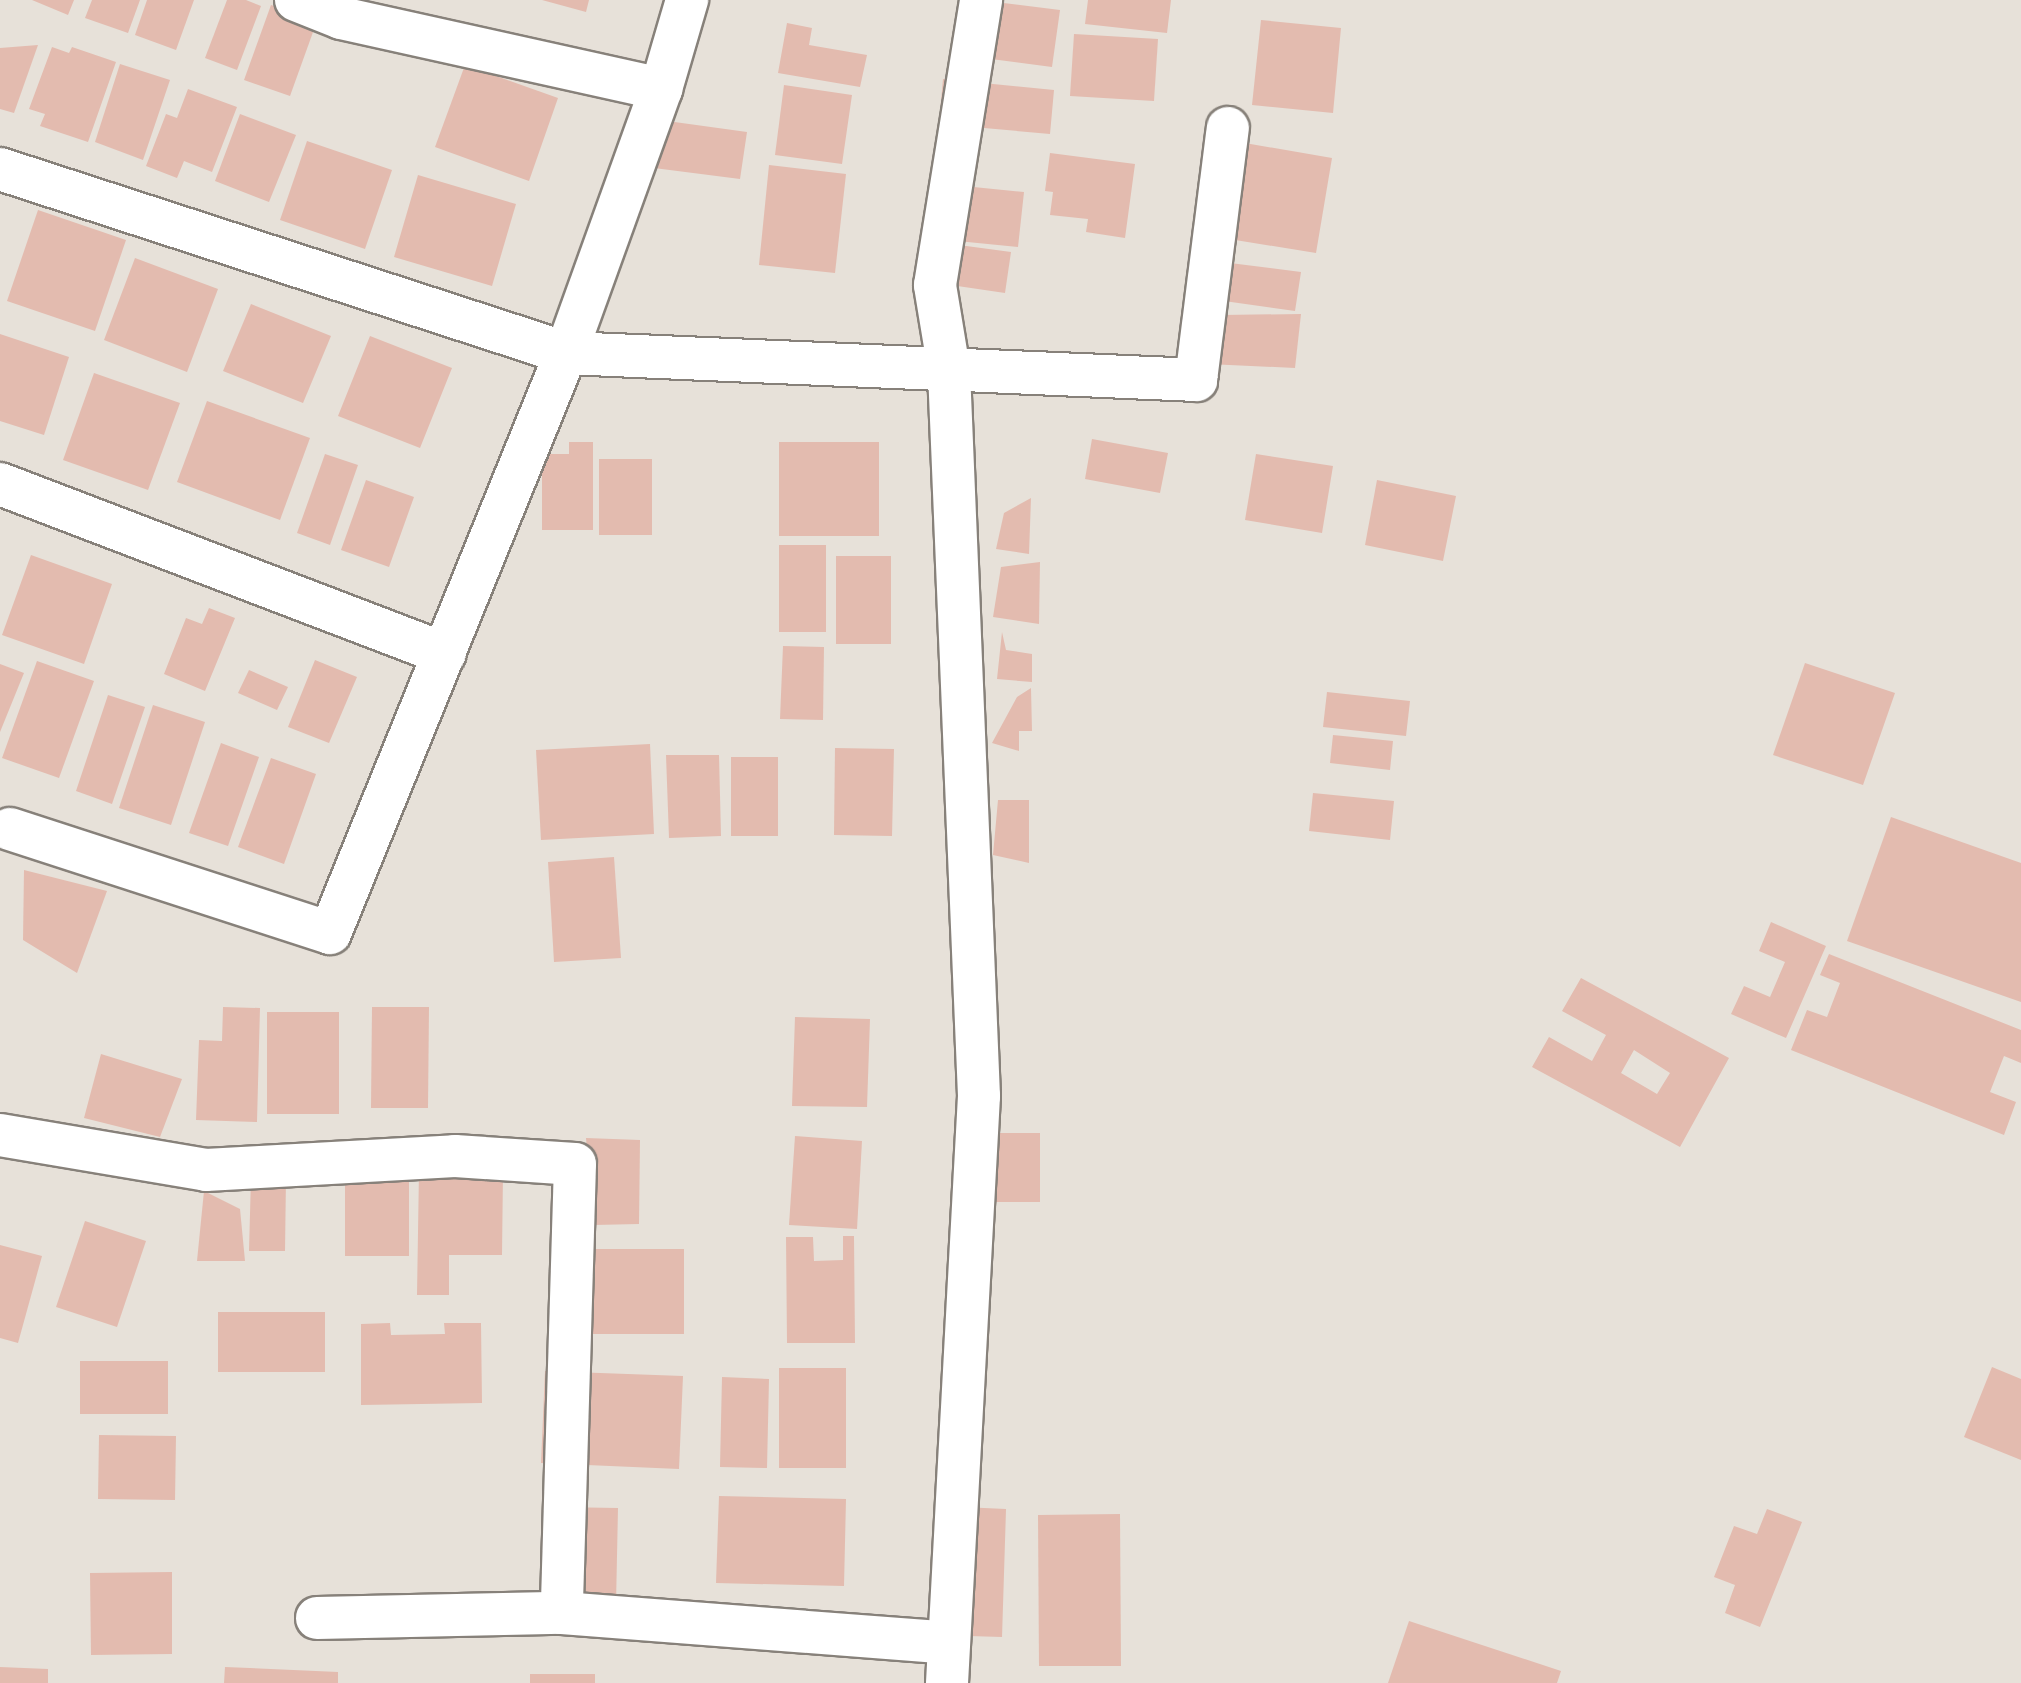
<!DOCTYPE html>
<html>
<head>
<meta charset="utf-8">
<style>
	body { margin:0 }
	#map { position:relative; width:2021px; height:1683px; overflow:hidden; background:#e7e1d9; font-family:Georgia,serif }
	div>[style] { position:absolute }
	.building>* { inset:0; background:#e3bbaf }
	.roads { filter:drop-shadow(2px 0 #87817a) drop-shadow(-2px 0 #87817a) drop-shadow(0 2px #87817a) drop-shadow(0 -2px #87817a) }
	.street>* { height:42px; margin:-21px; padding:0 21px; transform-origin:21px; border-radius:21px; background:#fff }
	span { translate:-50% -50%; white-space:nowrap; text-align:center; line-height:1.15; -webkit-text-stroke:6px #f4eee6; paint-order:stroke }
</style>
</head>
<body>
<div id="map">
	<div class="building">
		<div style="clip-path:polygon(32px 0,74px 0,68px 15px)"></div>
		<div style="clip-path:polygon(92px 0,140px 0,128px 33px,85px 18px)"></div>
		<div style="clip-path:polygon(147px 0,194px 0,176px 50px,135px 35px)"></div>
		<div style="clip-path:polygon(227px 0,246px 0,261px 6px,237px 70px,205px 58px)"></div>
		<div style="clip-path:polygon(542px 0,589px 0,586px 12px)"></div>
		<div style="clip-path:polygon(979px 0,1060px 10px,1052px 67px,968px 56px)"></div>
		<div style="clip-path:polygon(1088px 0,1171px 0,1167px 33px,1085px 24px)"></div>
		<div style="clip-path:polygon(271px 5px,317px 21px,290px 96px,244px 80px)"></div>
		<div style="clip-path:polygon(1261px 20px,1341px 28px,1333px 113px,1252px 105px)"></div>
		<div style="clip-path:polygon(787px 23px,812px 28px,809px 45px,867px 55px,860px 87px,778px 73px)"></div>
		<div style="clip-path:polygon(1074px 34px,1158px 39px,1154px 101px,1070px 96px)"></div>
		<div style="clip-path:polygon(38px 45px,14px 113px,0 109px,0 48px)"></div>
		<div style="clip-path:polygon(52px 47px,69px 53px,72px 47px,116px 62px,88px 142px,40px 126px,45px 114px,29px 109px)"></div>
		<div style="clip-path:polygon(120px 64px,170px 80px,143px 160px,95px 142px)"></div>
		<div style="clip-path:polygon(465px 65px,558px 98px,529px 181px,435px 147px)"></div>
		<div style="clip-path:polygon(943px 79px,1054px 90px,1050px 134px,939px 124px)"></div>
		<div style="clip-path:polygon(784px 85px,852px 95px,842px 164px,775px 155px)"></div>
		<div style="clip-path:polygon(188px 89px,237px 107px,212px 172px,184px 161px,177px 178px,146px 166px,166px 114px,177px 118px)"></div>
		<div style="clip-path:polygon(240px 114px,296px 135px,269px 202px,215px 181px)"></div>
		<div style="clip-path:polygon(660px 120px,747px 132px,740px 179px,654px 168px)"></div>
		<div style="clip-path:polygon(307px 141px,392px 170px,365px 249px,280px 220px)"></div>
		<div style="clip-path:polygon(1239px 142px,1332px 158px,1316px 253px,1223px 238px)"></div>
		<div style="clip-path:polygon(1050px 153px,1135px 164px,1125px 238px,1086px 232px,1088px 219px,1050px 215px,1053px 192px,1045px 191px)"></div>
		<div style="clip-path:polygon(769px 165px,846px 174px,835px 273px,759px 265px)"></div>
		<div style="clip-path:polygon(418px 175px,516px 204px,492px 286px,394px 257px)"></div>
		<div style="clip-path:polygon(934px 183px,1024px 192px,1018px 247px,927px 238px)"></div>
		<div style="clip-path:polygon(38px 210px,126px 240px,95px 331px,7px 301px)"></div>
		<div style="clip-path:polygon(944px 243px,1011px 252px,1005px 293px,937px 283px)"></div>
		<div style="clip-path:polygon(135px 258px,218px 289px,187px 372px,104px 340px)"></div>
		<div style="clip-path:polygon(1222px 262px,1301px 272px,1295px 311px,1217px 300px)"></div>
		<div style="clip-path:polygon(251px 304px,331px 336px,303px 403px,223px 371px)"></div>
		<div style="clip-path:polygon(1301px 314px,1295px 368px,1208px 364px,1221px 315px)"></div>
		<div style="clip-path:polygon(0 334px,69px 357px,44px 435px,0 421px)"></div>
		<div style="clip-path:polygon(370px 336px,452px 368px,420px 448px,338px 416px)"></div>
		<div style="clip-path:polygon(94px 373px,180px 403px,148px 490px,63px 460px)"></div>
		<div style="clip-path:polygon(207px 401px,310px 438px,280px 520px,177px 482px)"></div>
		<div style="clip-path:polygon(1092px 439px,1168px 453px,1160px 493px,1085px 479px)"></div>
		<div style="clip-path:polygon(569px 442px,593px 442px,593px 530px,542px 530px,542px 454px,569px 454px)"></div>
		<div style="clip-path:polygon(779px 442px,879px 442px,879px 536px,779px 536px)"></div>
		<div style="clip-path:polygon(325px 454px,358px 465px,330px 545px,297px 533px)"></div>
		<div style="clip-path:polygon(1256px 454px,1333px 466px,1322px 533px,1245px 520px)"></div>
		<div style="clip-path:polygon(599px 459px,652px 459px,652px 535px,599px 535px)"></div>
		<div style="clip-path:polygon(366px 480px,414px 497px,389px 567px,341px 550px)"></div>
		<div style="clip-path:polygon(1377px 480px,1456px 496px,1443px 561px,1365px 545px)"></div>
		<div style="clip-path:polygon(1031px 498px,1029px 554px,996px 549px,1004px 513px)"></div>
		<div style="clip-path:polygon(779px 545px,826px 545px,826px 632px,779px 632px)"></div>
		<div style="clip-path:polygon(31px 555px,112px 584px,84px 664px,2px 635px)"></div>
		<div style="clip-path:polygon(836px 556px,891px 556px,891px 644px,836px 644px)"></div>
		<div style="clip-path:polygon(1040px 562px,1039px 624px,993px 617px,1001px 567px)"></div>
		<div style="clip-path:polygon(209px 608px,235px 618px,205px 691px,164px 674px,186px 618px,202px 624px)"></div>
		<div style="clip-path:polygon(1002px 632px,1006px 650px,1032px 654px,1032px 682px,997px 679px)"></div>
		<div style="clip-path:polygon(783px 646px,824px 647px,823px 720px,780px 719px)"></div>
		<div style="clip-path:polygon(315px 660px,357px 677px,329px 743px,288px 727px)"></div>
		<div style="clip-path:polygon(37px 661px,94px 681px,59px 778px,2px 758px)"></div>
		<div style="clip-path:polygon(1805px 663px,1895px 693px,1863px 785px,1773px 755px)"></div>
		<div style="clip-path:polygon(0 664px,24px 673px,0 732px)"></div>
		<div style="clip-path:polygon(249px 670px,288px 687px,277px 710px,238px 693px)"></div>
		<div style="clip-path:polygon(1031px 688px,1032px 731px,1019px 731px,1019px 751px,992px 743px,1017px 697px)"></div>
		<div style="clip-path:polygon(1327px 692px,1410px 701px,1406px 736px,1323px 727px)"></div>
		<div style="clip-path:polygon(108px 695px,145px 707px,112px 804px,76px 791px)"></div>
		<div style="clip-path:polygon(153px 705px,205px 722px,171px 825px,119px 808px)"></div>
		<div style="clip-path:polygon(1333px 735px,1393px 741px,1390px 770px,1330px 763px)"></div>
		<div style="clip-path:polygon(221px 743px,259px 757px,228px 846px,189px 833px)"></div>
		<div style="clip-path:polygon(650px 744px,654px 834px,541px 840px,536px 750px)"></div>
		<div style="clip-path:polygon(835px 748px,894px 749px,892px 836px,834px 835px)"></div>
		<div style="clip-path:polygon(666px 755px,719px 755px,721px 836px,669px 838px)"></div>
		<div style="clip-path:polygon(731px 757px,778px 757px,778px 836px,731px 836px)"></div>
		<div style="clip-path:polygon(271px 758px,316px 774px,284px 864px,238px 847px)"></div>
		<div style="clip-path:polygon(1313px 793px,1394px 801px,1390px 840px,1309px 831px)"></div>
		<div style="clip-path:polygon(998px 800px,1029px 800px,1029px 863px,993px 855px)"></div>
		<div style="clip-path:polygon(1891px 817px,2021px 863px,2021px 1002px,1847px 941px)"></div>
		<div style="clip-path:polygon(614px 857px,621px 958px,554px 962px,548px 862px)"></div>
		<div style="clip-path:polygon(24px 870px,107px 891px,77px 973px,23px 940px)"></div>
		<div style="clip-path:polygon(1771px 922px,1826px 946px,1786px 1038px,1731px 1014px,1744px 986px,1770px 997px,1785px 962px,1759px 951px)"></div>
		<div style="clip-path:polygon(1829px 954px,2021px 1030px,2021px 1063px,2004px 1056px,1990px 1092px,2016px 1102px,2004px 1135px,1791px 1050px,1807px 1010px,1827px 1017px,1840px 983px,1820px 975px)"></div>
		<div style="clip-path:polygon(evenodd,1581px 978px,1729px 1058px,1680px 1147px,1532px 1067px,1549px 1037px,1592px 1061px,1606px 1035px,1562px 1011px,1581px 978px,1634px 1050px,1670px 1073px,1657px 1094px,1621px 1073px,1634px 1050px)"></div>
		<div style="clip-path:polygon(223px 1007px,260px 1008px,257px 1122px,196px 1120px,199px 1040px,222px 1041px)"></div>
		<div style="clip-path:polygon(372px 1007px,429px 1007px,428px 1108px,371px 1108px)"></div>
		<div style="clip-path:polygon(267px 1012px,339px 1012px,339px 1114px,267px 1114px)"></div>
		<div style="clip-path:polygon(795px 1017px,870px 1019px,867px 1107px,792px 1106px)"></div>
		<div style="clip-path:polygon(101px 1054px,182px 1079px,160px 1137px,84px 1118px)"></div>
		<div style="clip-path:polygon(972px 1133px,1040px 1133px,1040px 1202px,972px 1202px)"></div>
		<div style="clip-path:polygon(795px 1136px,862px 1141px,857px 1229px,789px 1225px)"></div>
		<div style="clip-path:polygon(586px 1138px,640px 1140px,639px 1224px,594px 1225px)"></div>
		<div style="clip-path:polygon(419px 1170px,503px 1172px,502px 1255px,449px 1255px,449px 1295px,417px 1295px)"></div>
		<div style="clip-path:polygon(345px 1176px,409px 1176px,409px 1256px,345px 1256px)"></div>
		<div style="clip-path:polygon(251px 1177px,286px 1177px,285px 1251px,249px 1251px)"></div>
		<div style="clip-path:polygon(204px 1191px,240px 1209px,245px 1261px,197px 1261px)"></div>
		<div style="clip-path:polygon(85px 1221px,146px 1241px,117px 1327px,56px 1307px)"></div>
		<div style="clip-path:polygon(843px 1236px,854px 1236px,855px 1343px,787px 1343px,786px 1237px,813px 1237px,814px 1261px,843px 1260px)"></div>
		<div style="clip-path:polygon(0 1245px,42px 1256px,18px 1343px,0 1338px)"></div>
		<div style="clip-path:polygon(571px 1249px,684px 1249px,684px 1334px,571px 1334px)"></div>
		<div style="clip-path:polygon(218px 1312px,325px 1312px,325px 1372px,218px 1372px)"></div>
		<div style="clip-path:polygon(390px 1323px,391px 1335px,445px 1334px,444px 1323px,481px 1323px,482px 1403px,361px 1405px,361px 1324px)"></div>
		<div style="clip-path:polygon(80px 1361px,168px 1361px,168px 1414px,80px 1414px)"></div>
		<div style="clip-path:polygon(1992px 1367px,2021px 1379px,2021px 1460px,1964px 1437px)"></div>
		<div style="clip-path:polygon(779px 1368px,846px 1368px,846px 1468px,779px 1468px)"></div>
		<div style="clip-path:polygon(545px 1371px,683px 1376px,679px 1469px,541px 1463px)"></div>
		<div style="clip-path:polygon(722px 1377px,769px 1379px,767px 1468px,720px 1467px)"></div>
		<div style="clip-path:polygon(99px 1435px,176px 1436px,175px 1500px,98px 1499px)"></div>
		<div style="clip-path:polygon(719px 1496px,846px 1499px,844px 1586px,716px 1583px)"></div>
		<div style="clip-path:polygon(940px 1506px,1006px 1509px,1002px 1637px,935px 1635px)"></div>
		<div style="clip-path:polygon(558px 1507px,618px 1508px,616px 1604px,556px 1603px)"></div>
		<div style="clip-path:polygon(1767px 1509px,1802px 1522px,1760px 1627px,1725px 1613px,1735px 1585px,1714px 1577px,1734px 1526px,1757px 1534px)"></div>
		<div style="clip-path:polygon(1120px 1514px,1121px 1666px,1039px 1666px,1038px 1515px)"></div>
		<div style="clip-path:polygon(172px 1572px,172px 1654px,91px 1655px,90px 1573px)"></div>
		<div style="clip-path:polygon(1409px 1621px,1561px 1671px,1557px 1683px,1388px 1683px)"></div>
		<div style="clip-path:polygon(0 1667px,48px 1669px,48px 1683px,0 1683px)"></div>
		<div style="clip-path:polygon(225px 1667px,338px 1672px,338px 1683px,224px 1683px)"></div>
		<div style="clip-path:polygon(530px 1674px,595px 1674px,595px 1683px,530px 1683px)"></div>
	</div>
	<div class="roads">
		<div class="street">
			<div style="left:296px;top:0;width:48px;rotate:21.8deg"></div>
			<div style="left:341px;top:18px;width:328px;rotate:12.5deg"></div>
			<div style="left:0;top:169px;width:595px;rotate:18.01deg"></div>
			<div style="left:566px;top:353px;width:631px;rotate:2.45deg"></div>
			<div style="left:1196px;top:380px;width:254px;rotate:-82.8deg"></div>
			<div style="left:0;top:484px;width:476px;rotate:20.9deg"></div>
			<div style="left:10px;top:829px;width:336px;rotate:18deg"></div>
			<div style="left:330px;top:933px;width:626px;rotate:-67.86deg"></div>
			<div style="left:566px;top:353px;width:281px;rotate:-70.2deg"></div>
			<div style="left:661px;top:89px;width:93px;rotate:-73.7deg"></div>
			<div style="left:0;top:1135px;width:209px;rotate:9.6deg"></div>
			<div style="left:206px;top:1170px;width:249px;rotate:-3.2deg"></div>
			<div style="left:455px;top:1156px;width:120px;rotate:3.8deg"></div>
			<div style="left:575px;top:1164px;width:449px;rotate:91.7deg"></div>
			<div style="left:317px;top:1618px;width:245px;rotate:-1.2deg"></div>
			<div style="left:562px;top:1613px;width:388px;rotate:4.4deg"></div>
			<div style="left:947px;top:1683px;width:588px;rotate:-86.88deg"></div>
			<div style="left:979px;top:1096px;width:727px;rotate:-92.37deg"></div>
			<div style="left:949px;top:370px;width:86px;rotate:-99.4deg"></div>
			<div style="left:935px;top:285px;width:289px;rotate:-80.8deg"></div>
		</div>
	</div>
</div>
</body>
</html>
